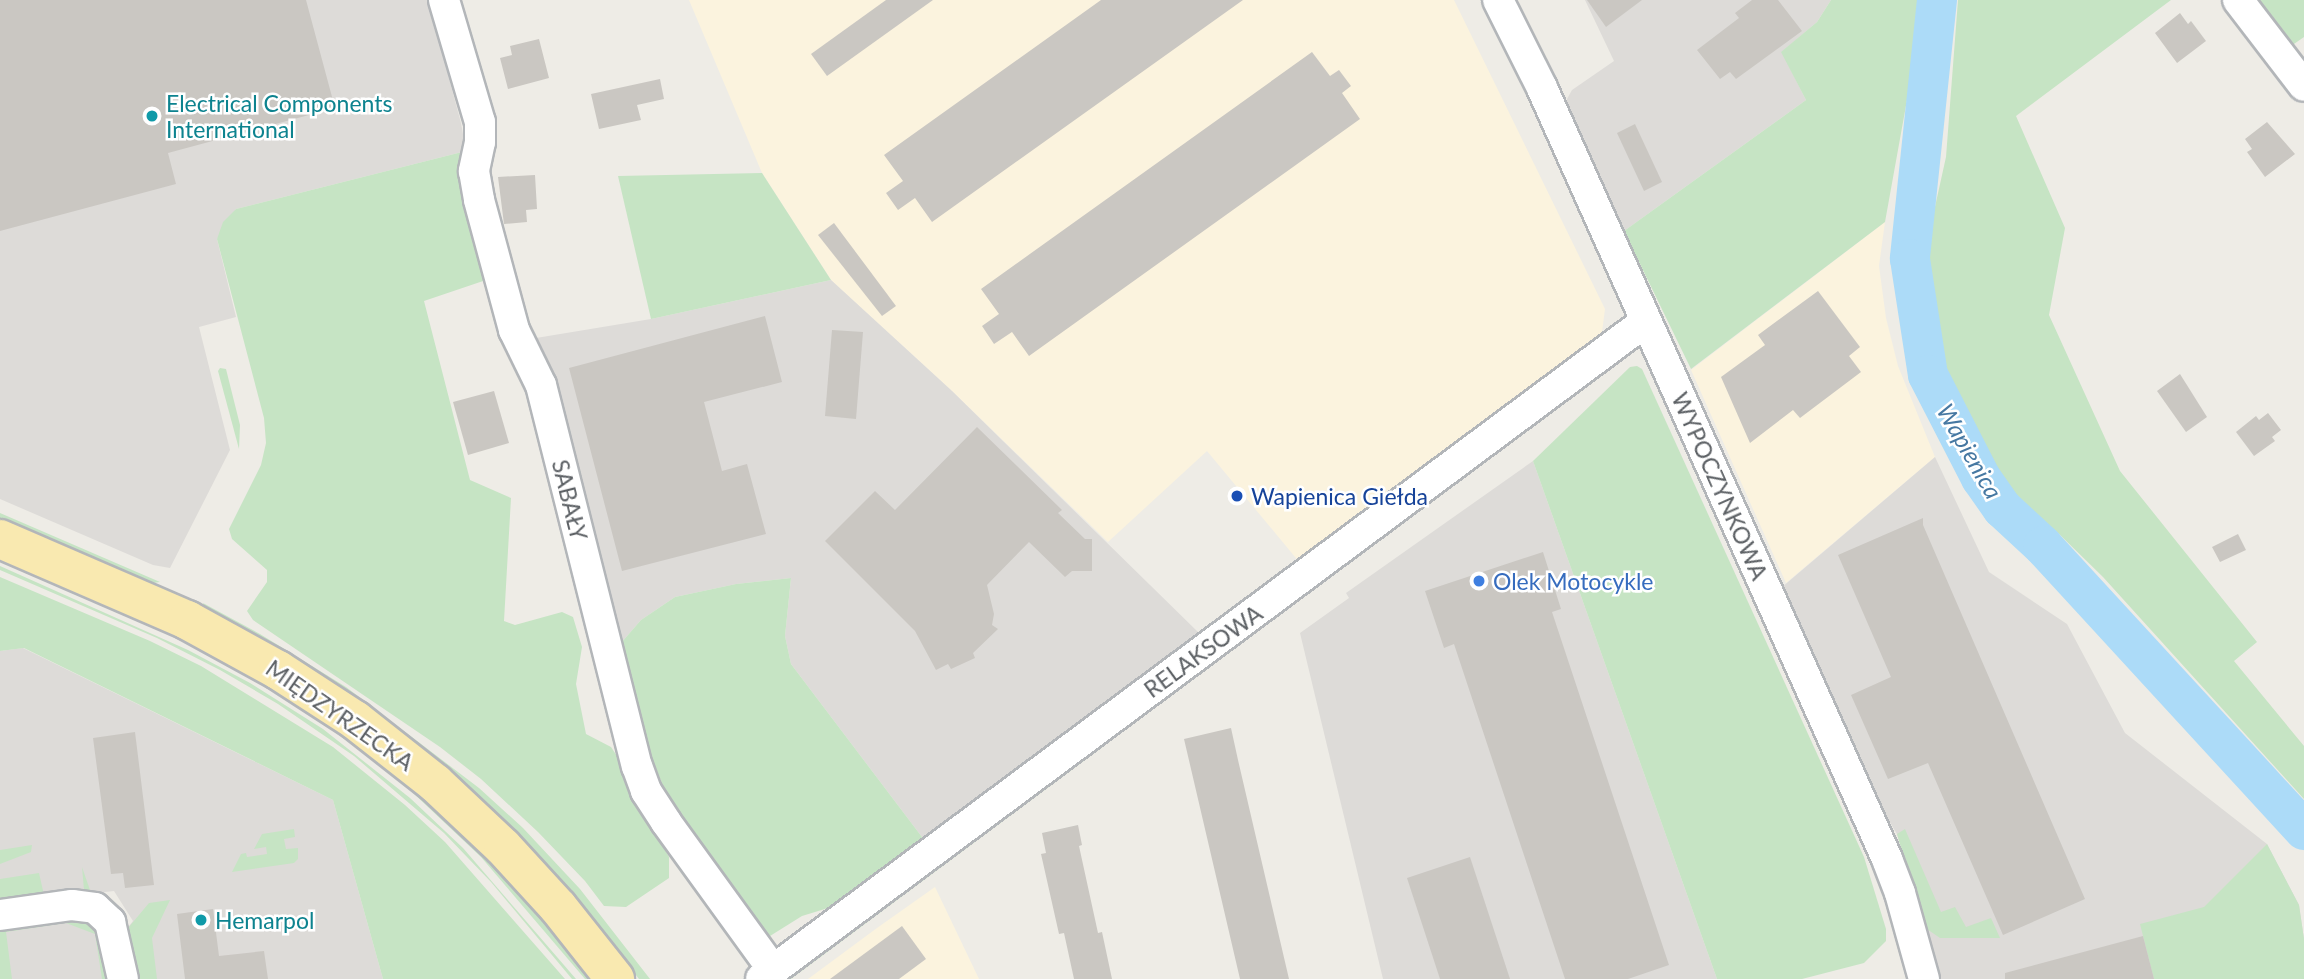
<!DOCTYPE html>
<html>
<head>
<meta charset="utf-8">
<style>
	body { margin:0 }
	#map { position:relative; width:2304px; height:979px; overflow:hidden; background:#eeece6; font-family:Lato,sans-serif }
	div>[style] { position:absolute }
	.commercial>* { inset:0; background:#fbf3de }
	.industrial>* { inset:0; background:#dddbd8 }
	.green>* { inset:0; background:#c6e4c4 }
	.river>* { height:40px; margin:-20px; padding:0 20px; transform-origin:20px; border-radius:20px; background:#acdbf8 }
	.building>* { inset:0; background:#cac7c2 }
	.roads { filter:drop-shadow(2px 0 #b3b6b9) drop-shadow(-2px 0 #b3b6b9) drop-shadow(0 2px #b3b6b9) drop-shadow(0 -2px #b3b6b9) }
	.minor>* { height:30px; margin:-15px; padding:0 15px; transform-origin:15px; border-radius:15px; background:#fff }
	.major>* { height:38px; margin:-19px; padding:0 19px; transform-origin:19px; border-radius:19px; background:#f9e9b0 }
	.dots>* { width:19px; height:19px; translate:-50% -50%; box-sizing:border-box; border:4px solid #fff; border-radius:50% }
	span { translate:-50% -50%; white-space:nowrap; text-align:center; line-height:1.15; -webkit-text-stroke:5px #fff; paint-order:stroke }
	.culture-label { font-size:23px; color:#0d838f }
	.left { translate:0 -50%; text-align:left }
	.street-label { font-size:23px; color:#5d6165 }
	.transit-label { font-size:23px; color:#164399 }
	.shop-label { font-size:23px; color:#366cbe }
	.water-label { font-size:24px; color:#4678a2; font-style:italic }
</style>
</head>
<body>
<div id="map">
	<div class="commercial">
		<div style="clip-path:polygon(689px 0,1454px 0,1605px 309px,1601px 340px,1300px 563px,1207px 451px,1108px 542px,952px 391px,831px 280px,762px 173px)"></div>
		<div style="clip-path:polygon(1885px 222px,1879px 266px,1886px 318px,1898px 366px,1935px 457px,1786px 583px,1691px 370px)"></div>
		<div style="clip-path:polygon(935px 887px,979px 979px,808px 979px,877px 928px)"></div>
	</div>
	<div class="industrial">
		<div style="clip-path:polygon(0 0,428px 0,461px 123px,466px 151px,236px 209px,217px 239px,236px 317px,199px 327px,230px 450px,170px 568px,153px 565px,0 499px)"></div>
		<div style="clip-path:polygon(1585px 0,1831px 0,1817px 22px,1782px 52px,1806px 100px,1624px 231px,1567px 108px,1567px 99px,1572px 90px,1614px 61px)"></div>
		<div style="clip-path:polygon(831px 280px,952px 391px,1198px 632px,1151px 674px,925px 841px,791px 664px,785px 636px,791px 578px,736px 584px,675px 597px,641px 620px,621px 643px,530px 339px,651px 319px)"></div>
		<div style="clip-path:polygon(1935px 457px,1989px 572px,2067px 624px,2125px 733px,2267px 844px,2299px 905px,2304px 939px,2304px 979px,1938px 979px,1897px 834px,1875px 798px,1781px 588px)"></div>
		<div style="clip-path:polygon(1533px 461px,1717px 979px,1383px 979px,1300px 633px,1349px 598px,1346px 593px)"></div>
		<div style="clip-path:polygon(23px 648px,333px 800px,383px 979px,134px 979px,126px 930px,133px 921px,114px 891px,0 904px,0 651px)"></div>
		<div style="clip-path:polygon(65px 916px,91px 923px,110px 979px,0 979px,0 924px)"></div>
	</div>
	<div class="green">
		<div style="clip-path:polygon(1831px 0,1925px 0,1885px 222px,1691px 369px,1624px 231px,1806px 100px,1781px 52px,1817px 22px)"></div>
		<div style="clip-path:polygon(1958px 0,2171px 0,2016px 116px,2065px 228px,2049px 315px,2120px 471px,2257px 642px,2234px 661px,2304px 746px,2304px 799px,2103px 577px,2057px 532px,1996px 486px,1937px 375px,1923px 261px,1946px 157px)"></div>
		<div style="clip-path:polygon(2245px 0,2304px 0,2304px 37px,2284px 51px)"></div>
		<div style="clip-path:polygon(466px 151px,492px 278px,424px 301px,470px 480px,511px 498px,504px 621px,515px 625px,562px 612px,573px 617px,582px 647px,576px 684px,586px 734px,611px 747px,625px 768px,639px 803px,669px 857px,669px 878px,626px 907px,604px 906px,585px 881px,538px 832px,481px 779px,440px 747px,253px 620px,247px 611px,267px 582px,267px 570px,232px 539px,229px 529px,261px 465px,266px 443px,264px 418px,217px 239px,223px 222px,236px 209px)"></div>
		<div style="clip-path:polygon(762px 173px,831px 280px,651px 319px,618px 176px)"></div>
		<div style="clip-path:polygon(1637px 366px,1642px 369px,1864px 857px,1886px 929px,1886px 941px,1864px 963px,1802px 979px,1717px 979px,1533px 461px,1630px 367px)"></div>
		<div style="clip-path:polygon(220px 368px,226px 369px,240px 425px,239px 449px,218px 371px)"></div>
		<div style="clip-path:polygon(0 513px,160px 582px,146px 584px,0 523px)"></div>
		<div style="clip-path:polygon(0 566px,188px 650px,250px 683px,323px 729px,410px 798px,463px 848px,576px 979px,572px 979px,491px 882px,444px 833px,354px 756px,278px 704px,220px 670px,157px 638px,0 570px)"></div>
		<div style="clip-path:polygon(0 577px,150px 641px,201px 666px,333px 747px,405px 805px,445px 842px,565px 979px,383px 979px,333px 800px,24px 648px,0 651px)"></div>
		<div style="clip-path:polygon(791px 578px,785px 636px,791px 664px,925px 841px,841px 904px,802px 916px,770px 936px,765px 936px,688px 830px,665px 791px,652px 759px,621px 643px,641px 620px,675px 597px,736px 584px)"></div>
		<div style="clip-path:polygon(203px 603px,260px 634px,346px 687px,479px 788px,523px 828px,580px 889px,650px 979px,639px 979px,580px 902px,491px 811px,207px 612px)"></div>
		<div style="clip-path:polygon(164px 624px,347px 733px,469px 836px,534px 909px,591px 979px,585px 979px,481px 857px,393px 774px,289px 699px,164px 631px)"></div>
		<div style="clip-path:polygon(1096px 746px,1104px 746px,791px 979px,782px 979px)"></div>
		<div style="clip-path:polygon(294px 829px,295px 837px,284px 839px,286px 849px,298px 848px,298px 859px,294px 863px,232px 872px,241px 854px,246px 853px,247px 857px,267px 854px,266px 847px,254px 849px,262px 834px)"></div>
		<div style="clip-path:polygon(1905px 829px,1941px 912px,1955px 907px,1966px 927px,1991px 918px,2000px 938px,1940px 938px,1924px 927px,1897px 834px)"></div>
		<div style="clip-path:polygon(2267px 844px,2299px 905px,2304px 939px,2304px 979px,2154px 979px,2140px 924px,2204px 907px)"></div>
		<div style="clip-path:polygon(32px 845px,31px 852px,0 864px,0 850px)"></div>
		<div style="clip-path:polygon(82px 867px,91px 893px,0 906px,0 879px,39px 873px,44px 895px,84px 890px)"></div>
		<div style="clip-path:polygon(170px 900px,152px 938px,157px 979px,131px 979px,123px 934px,149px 903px)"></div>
		<div style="clip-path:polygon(71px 915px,94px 922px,115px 979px,102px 979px,95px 934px,66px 923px,6px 932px,12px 979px,0 979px,0 924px)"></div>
	</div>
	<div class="river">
		<div style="left:1937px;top:0;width:260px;rotate:96deg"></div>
		<div style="left:1910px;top:259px;width:117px;rotate:81.2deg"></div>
		<div style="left:1928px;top:375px;width:116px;rotate:62.8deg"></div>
		<div style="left:1981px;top:478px;width:37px;rotate:55deg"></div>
		<div style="left:2002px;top:508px;width:56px;rotate:42.8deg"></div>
		<div style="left:2043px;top:546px;width:386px;rotate:47.4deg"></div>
	</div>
	<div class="building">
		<div style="clip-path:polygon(0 0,306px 0,335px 108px,168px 153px,176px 184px,0 231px)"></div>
		<div style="clip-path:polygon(886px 0,933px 0,827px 76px,811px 54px)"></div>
		<div style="clip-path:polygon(1101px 0,1243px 0,932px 222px,915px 198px,898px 210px,886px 193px,903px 181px,884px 155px)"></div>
		<div style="clip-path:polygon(1587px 0,1642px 0,1606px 27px)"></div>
		<div style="clip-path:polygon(1752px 0,1778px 0,1802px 31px,1736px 79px,1730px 72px,1720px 79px,1697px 50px,1739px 18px,1735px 13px)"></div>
		<div style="clip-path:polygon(2180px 13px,2188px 24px,2191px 21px,2206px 41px,2177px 63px,2155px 33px)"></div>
		<div style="clip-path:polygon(539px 39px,549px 78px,508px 89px,500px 58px,512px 55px,510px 46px)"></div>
		<div style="clip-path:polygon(1312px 52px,1330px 76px,1339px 70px,1351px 86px,1342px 93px,1360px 119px,1029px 356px,1012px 332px,994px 344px,982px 326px,999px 314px,981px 289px)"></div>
		<div style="clip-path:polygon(660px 79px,664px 99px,637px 105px,641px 120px,599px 129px,591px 94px)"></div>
		<div style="clip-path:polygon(2267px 122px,2295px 154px,2265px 177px,2247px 152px,2252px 149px,2245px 139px)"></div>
		<div style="clip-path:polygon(1635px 124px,1662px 182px,1644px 191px,1617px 133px)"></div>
		<div style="clip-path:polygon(535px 175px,537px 209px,526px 210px,527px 222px,504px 224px,498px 177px)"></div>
		<div style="clip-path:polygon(834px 223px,896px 306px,882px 316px,818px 235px)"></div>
		<div style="clip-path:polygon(1818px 291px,1860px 347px,1849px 356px,1861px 372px,1800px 418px,1793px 410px,1750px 443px,1721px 377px,1765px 345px,1758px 335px)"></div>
		<div style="clip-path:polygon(765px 316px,782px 382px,704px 402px,722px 471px,747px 464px,766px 534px,622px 571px,569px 368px)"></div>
		<div style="clip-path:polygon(832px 330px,863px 332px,856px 419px,825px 416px)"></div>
		<div style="clip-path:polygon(2180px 374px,2207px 417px,2186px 432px,2157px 391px)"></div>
		<div style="clip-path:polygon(494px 391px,509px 443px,468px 455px,453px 402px)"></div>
		<div style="clip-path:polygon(2268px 413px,2281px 430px,2272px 437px,2275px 441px,2254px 456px,2236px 432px,2256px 416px,2259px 420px)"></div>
		<div style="clip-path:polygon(977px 427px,1062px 510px,1058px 513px,1085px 539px,1092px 539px,1092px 571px,1072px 571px,1065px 577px,1029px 542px,987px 585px,994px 614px,992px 625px,998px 629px,973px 653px,975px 658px,951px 669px,948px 664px,936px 670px,915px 631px,825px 541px,875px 491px,895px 510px)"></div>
		<div style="clip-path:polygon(1923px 518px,1923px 525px,2085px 899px,2003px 935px,1928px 763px,1888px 779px,1851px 695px,1891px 677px,1838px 555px)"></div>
		<div style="clip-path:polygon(2238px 534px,2246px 550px,2220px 562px,2212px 547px)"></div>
		<div style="clip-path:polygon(1543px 552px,1561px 609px,1552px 612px,1669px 965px,1628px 979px,1565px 979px,1454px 644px,1444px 648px,1425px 591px)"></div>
		<div style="clip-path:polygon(1231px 728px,1238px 760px,1289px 979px,1240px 979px,1184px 739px)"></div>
		<div style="clip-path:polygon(135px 732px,154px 885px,125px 888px,123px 873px,111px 874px,93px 738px)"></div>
		<div style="clip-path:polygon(1078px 825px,1082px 845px,1079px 846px,1098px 933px,1102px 932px,1112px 979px,1074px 979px,1064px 933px,1059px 934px,1041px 854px,1046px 853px,1042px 833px)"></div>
		<div style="clip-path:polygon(1470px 857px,1510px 979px,1440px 979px,1407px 878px)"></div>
		<div style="clip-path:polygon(213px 909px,219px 956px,264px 951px,268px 979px,185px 979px,177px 914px)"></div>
		<div style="clip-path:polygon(902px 926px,926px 959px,899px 979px,830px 979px)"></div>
		<div style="clip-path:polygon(2143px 936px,2154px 979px,2005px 979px,2005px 973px)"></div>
	</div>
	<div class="roads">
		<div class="minor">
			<div style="left:444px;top:0;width:127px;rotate:73.6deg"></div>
			<div style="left:480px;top:122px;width:20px;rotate:90deg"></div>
			<div style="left:480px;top:142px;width:30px;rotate:102deg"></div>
			<div style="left:474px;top:171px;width:29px;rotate:80deg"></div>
			<div style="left:479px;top:200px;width:135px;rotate:74.9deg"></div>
			<div style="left:514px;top:330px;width:61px;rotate:63.9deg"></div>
			<div style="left:541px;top:385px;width:393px;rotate:75.9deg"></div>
			<div style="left:637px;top:766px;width:27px;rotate:70deg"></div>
			<div style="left:646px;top:791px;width:37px;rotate:57deg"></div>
			<div style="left:666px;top:822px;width:183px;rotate:54.1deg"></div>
			<div style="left:1498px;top:0;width:98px;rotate:63.4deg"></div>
			<div style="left:1542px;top:88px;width:845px;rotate:65.89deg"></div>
			<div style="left:1887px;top:859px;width:36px;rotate:69deg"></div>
			<div style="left:1900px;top:893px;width:89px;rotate:74.4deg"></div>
			<div style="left:2238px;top:0;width:108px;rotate:52.5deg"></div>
			<div style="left:0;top:915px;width:73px;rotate:-7.9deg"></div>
			<div style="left:72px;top:905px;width:23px;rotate:7deg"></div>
			<div style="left:95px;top:908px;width:21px;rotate:43deg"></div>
			<div style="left:110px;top:922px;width:58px;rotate:77.2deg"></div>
			<div style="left:761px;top:979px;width:1101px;rotate:-36.62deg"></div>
		</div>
		<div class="major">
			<div style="left:0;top:539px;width:204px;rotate:23.4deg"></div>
			<div style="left:187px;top:620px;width:104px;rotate:28.8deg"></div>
			<div style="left:278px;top:670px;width:92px;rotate:33deg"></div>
			<div style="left:355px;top:720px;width:102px;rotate:38.2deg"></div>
			<div style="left:435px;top:783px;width:93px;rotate:43.3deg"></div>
			<div style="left:503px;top:847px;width:81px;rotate:47.5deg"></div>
			<div style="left:558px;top:907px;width:92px;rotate:51.6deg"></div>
		</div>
	</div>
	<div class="dots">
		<div style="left:152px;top:116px;background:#0f9aa8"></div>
		<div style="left:1237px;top:496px;background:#1a4fb4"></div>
		<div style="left:1479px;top:581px;background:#3f7fe0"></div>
		<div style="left:201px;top:920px;background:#0f9aa8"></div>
	</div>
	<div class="culture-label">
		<span class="left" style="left:166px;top:116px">Electrical Components<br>International</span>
		<span class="left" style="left:215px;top:920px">Hemarpol</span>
	</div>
	<div class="street-label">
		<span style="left:1720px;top:486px;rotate:66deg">WYPOCZYNKOWA</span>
		<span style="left:570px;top:500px;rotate:76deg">SABAŁY</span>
		<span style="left:1203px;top:651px;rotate:-36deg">RELAKSOWA</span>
		<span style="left:340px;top:715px;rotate:35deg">MIĘDZYRZECKA</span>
	</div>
	<div class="transit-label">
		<span class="left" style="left:1251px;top:496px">Wapienica Giełda</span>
	</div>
	<div class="shop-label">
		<span class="left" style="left:1493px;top:581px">Olek Motocykle</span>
	</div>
	<div class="water-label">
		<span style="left:1970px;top:451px;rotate:60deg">Wapienica</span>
	</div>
</div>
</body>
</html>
